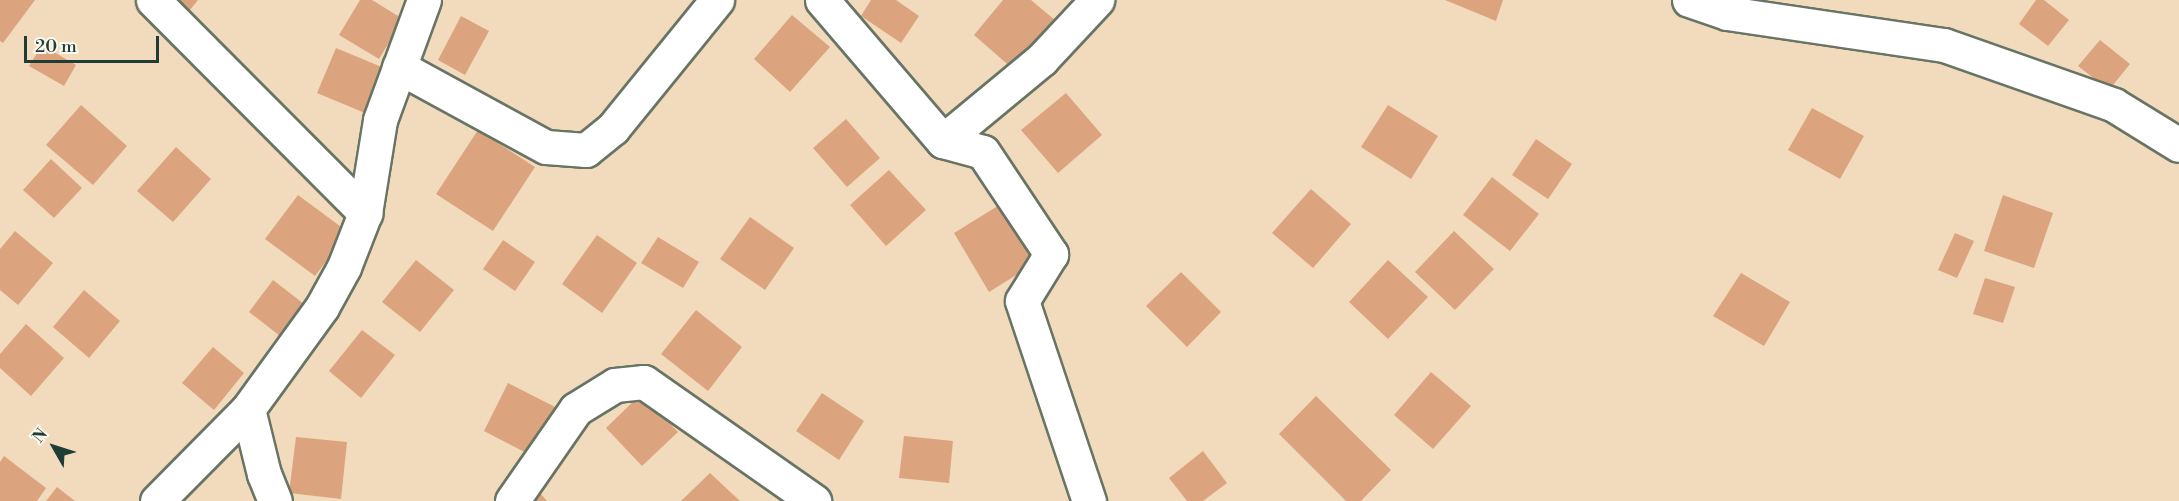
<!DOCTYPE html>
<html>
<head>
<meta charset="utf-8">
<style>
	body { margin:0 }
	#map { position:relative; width:2179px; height:501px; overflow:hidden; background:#f1dbbc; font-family:"Libre Bodoni",serif }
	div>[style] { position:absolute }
	.building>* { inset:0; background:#dca47e }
	.roads { filter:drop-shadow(2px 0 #687464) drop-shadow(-2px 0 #687464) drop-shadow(0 2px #687464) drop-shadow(0 -2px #687464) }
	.street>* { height:33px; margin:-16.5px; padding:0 16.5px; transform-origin:16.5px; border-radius:16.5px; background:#fff }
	span { translate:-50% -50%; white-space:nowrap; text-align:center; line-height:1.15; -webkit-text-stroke:4.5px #fbf7ec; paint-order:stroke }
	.north { position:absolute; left:24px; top:417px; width:60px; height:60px; -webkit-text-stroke:4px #fbf7ec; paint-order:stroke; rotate:309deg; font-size:16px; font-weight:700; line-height:24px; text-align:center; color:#1f3d34 }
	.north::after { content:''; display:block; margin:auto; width:21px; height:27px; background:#1f3d34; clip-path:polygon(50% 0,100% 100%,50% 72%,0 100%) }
	.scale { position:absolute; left:24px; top:36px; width:135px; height:27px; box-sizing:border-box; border:3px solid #1f3d34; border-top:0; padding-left:8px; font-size:18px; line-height:21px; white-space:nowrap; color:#1f3d34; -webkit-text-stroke:4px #fbf7ec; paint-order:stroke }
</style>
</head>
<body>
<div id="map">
	<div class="building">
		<div style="clip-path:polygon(0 0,35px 0,3px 43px,0 41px)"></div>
		<div style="clip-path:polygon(158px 0,198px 0,182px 20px)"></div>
		<div style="clip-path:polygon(360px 0,372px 0,403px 19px,379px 59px,339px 35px)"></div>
		<div style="clip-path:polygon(871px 0,896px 0,919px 16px,901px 43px,861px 16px)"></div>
		<div style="clip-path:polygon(1003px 0,1031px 0,1056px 21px,1014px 70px,974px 35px)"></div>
		<div style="clip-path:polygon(1445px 0,1503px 0,1496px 21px)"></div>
		<div style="clip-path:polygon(2036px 0,2044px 0,2069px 20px,2048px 46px,2019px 24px)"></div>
		<div style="clip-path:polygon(792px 15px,830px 47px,790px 92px,754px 59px)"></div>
		<div style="clip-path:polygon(461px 16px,489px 31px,465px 75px,438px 60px)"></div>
		<div style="clip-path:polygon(2100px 40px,2130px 64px,2109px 90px,2078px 66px)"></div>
		<div style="clip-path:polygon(42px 45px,76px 65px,64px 86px,29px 66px)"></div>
		<div style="clip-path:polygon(336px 48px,384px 68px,365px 113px,317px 93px)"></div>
		<div style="clip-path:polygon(1066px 93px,1102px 135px,1058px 173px,1021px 130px)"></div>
		<div style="clip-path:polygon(81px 105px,127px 146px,93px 185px,46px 145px)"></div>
		<div style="clip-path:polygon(1388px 105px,1438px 136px,1411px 179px,1361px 147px)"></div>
		<div style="clip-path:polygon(1812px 108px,1864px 136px,1840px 179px,1788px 150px)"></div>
		<div style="clip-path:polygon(846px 119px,880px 158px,847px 187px,813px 148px)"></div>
		<div style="clip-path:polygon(478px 130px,535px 167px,493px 231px,436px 194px)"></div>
		<div style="clip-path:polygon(1536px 139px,1572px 164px,1548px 199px,1512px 175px)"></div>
		<div style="clip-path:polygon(176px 147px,211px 179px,173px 222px,137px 191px)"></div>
		<div style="clip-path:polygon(51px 159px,82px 188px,54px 218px,23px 190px)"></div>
		<div style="clip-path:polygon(889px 170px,926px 210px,886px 246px,850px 205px)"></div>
		<div style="clip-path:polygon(1492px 177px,1539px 214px,1510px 251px,1463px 215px)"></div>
		<div style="clip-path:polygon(1311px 189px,1351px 224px,1313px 268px,1272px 233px)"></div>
		<div style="clip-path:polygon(298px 195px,348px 232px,315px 276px,265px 239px)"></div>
		<div style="clip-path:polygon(2003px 195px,2053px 213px,2034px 268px,1984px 251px)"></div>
		<div style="clip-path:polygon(1001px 204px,1036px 263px,989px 292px,954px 233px)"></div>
		<div style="clip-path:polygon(750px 217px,794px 248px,765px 290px,720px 259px)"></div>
		<div style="clip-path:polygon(15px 231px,53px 263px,18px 305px,0 290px,0 249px)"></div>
		<div style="clip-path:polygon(1454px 231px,1494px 269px,1455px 310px,1415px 272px)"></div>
		<div style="clip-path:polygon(1955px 233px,1974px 241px,1957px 278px,1938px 270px)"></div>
		<div style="clip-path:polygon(597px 235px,637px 263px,602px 313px,562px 284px)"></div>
		<div style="clip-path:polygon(658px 237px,699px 262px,683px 288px,641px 263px)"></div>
		<div style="clip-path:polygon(503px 240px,535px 262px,515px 291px,483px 269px)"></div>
		<div style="clip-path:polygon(416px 260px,454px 290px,420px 332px,382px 302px)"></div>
		<div style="clip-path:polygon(1388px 260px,1428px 297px,1388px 339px,1349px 302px)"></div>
		<div style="clip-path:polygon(1181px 272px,1221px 312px,1187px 347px,1146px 306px)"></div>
		<div style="clip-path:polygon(1741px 273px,1790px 302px,1764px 346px,1713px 316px)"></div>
		<div style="clip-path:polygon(1985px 278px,2015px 287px,2003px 323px,1973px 314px)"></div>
		<div style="clip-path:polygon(273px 280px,304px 304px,280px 336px,249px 312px)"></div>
		<div style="clip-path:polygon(84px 290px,120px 321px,89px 358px,53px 327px)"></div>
		<div style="clip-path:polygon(696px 310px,742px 347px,708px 391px,661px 354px)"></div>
		<div style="clip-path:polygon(26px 324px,64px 358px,31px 396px,0 368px,0 354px)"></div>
		<div style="clip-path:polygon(362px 330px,395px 355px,361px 398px,329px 371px)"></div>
		<div style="clip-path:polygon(213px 347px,244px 373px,214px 410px,182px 383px)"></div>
		<div style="clip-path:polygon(1431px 372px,1471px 406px,1433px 449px,1394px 415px)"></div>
		<div style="clip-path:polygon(508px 383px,561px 410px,536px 458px,484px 431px)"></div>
		<div style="clip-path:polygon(822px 393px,864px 421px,839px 460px,796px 431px)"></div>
		<div style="clip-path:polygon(641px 394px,678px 432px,642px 466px,606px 428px)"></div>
		<div style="clip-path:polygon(1316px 396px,1391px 470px,1361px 501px,1346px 501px,1279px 434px)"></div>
		<div style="clip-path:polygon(904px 436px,953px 441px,949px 483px,899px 478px)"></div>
		<div style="clip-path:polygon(296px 437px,347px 442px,341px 499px,289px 493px)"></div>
		<div style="clip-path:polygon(1203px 451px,1227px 483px,1203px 501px,1187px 501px,1169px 478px)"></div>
		<div style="clip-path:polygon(4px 456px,46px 488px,37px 501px,0 501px,0 462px)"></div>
		<div style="clip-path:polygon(710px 473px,740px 501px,681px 501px)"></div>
		<div style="clip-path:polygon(57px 487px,75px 501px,46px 501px)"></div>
		<div style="clip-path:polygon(540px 493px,547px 501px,532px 501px)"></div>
	</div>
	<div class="roads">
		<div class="street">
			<div style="left:153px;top:0;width:301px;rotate:45.1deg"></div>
			<div style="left:822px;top:0;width:186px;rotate:49.4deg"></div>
			<div style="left:943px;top:141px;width:41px;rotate:15.4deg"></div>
			<div style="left:983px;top:152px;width:123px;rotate:56.3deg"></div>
			<div style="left:1051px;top:254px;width:55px;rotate:121.7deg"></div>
			<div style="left:1022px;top:301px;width:211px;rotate:71.5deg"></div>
			<div style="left:1689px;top:0;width:40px;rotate:18.9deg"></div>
			<div style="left:1727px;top:13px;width:219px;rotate:8.4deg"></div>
			<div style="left:1944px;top:45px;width:180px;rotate:19.4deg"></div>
			<div style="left:2114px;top:105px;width:76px;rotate:31.6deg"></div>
			<div style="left:399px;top:67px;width:167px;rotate:28.6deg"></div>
			<div style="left:546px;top:147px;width:40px;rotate:4.3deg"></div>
			<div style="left:586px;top:150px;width:35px;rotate:-39deg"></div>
			<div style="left:613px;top:128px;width:165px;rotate:-50.9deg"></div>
			<div style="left:943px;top:141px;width:129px;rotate:-39.6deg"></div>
			<div style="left:1042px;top:59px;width:81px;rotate:-47deg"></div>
			<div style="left:248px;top:409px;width:67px;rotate:76.2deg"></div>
			<div style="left:264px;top:474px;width:29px;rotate:68deg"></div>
			<div style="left:157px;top:501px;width:129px;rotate:-45.3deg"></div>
			<div style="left:248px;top:409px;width:126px;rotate:-54deg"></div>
			<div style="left:322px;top:307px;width:46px;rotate:-61.2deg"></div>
			<div style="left:344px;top:267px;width:58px;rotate:-68.7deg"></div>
			<div style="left:365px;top:213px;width:94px;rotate:-80.8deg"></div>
			<div style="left:380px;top:120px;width:128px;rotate:-69.9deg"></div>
			<div style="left:512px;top:501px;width:112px;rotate:-55.2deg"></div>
			<div style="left:576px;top:409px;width:46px;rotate:-31.6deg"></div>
			<div style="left:615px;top:385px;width:29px;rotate:-6deg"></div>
			<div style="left:644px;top:382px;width:208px;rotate:35deg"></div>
		</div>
	</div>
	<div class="north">N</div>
	<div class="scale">20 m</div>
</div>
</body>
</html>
